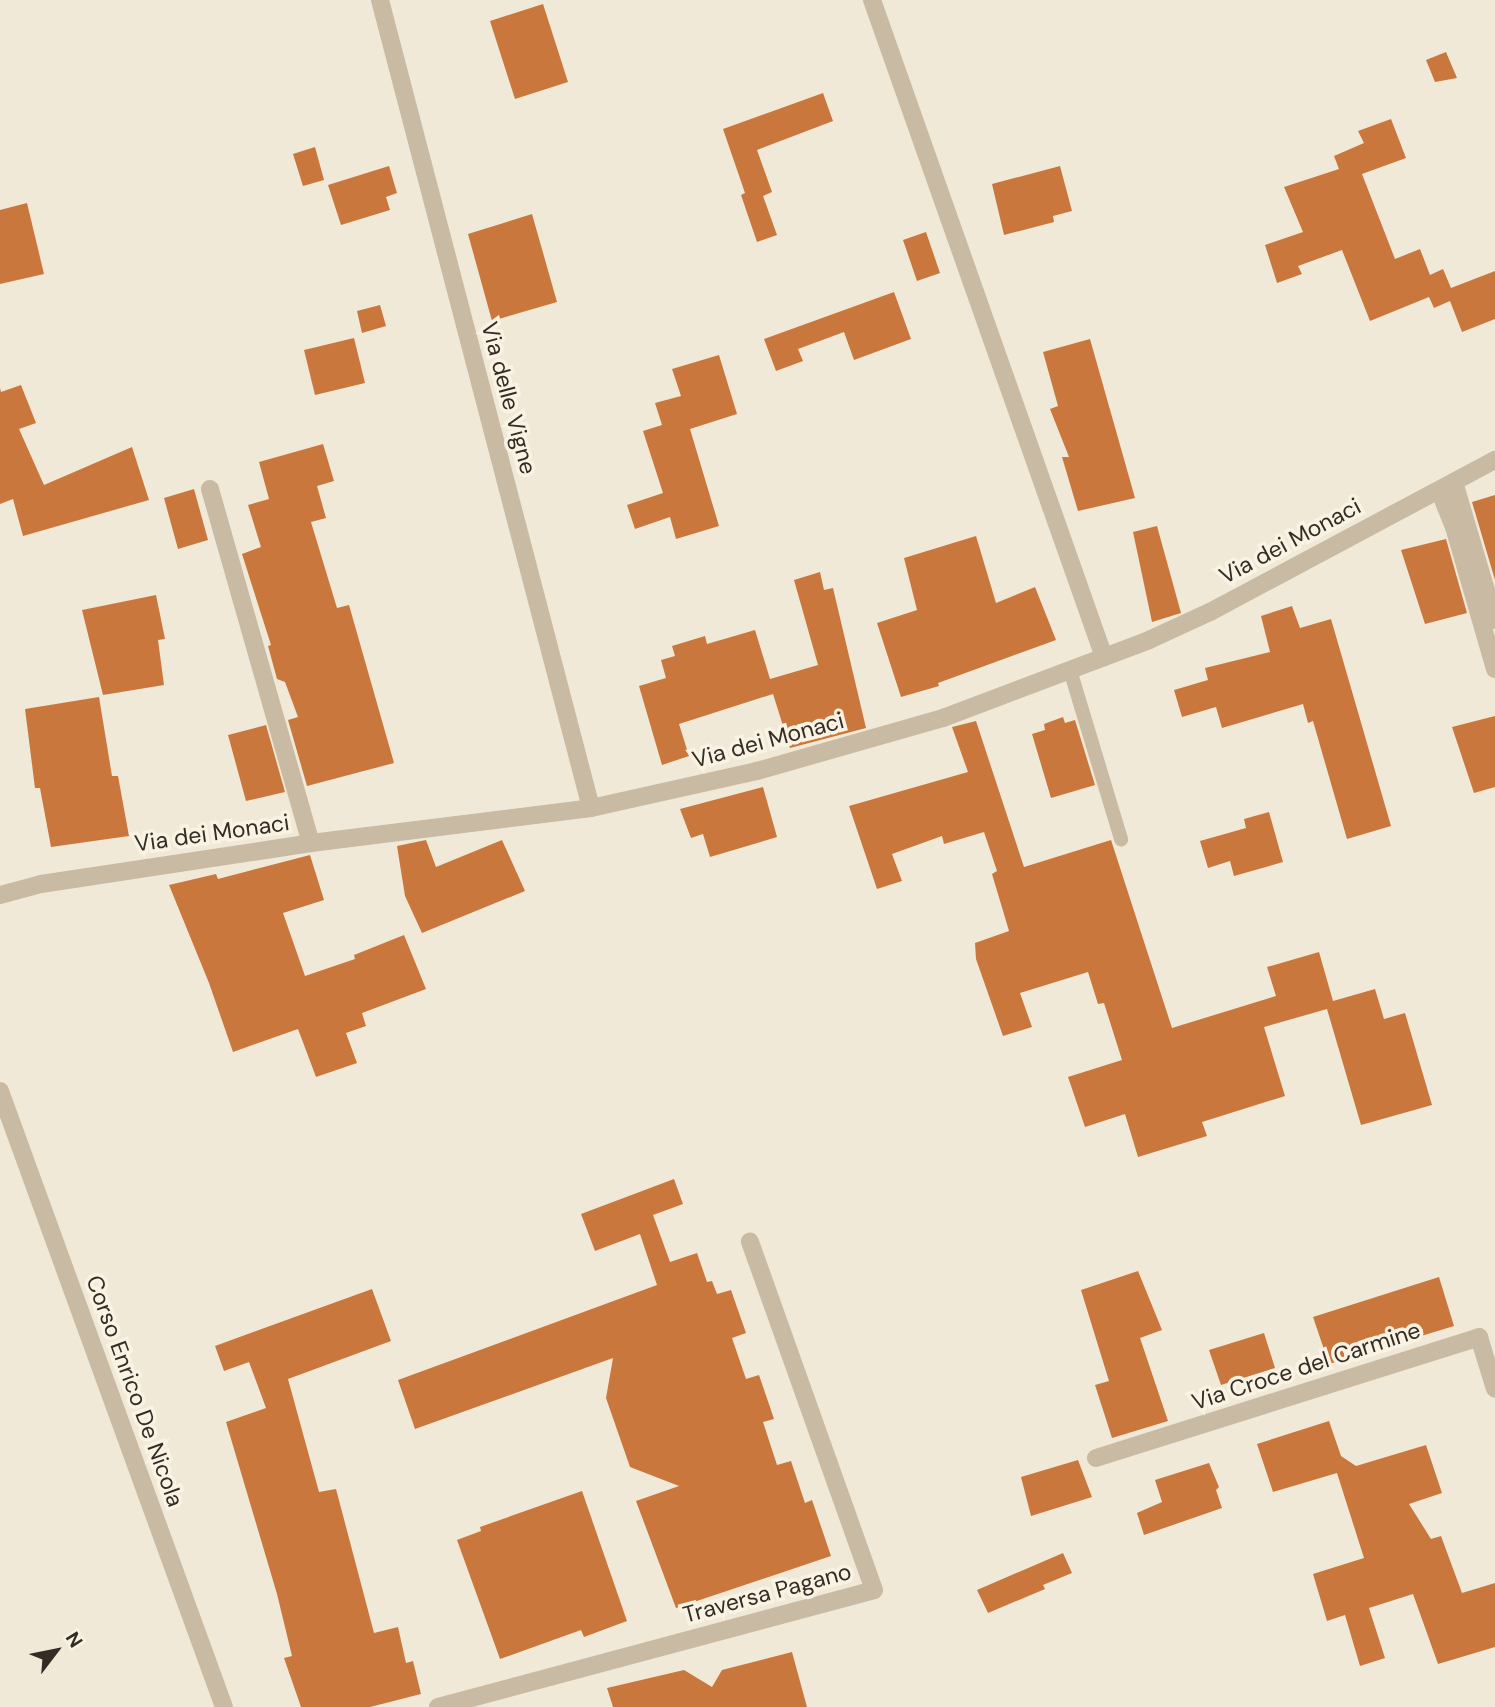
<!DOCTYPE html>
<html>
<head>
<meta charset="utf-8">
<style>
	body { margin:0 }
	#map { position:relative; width:1495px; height:1707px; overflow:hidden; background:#f1e9d7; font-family:"DM Sans",sans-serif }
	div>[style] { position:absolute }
	.building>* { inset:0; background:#ca773d }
	.service>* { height:14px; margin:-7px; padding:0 7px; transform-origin:7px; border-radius:7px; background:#c9bba3 }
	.minor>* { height:18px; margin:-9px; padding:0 9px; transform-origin:9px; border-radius:9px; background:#c9bba3 }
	span { translate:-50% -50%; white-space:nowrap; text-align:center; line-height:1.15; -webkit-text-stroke:7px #f9f3e3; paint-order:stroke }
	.street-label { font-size:23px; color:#342c25 }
	.north { position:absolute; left:21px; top:1616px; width:70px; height:70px; -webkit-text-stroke:5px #f9f3e3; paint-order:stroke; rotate:58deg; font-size:19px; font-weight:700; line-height:28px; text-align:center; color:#342c25 }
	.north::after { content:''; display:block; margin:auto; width:24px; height:32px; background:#342c25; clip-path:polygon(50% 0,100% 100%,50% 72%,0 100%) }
</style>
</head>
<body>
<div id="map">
	<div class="building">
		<div style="clip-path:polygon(543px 4px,568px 82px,515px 99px,490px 21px)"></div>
		<div style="clip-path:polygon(1446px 52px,1457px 78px,1435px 82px,1426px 60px)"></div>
		<div style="clip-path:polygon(823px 93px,833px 121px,757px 150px,772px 192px,763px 196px,777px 235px,757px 242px,741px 195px,745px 193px,723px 129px)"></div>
		<div style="clip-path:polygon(1391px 119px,1406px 158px,1362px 174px,1395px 259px,1420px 249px,1430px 275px,1443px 269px,1451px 288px,1495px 271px,1495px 319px,1462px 332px,1450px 301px,1434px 308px,1429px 297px,1370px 321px,1342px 250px,1298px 266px,1302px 274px,1277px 283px,1265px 245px,1303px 232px,1284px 187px,1339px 169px,1334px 156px,1364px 143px,1358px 131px)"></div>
		<div style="clip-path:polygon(315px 147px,324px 180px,303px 186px,293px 154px)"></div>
		<div style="clip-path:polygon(389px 166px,397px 193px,386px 197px,390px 210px,341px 225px,328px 185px)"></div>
		<div style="clip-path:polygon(1060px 166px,1072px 211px,1053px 216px,1054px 222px,1004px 235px,992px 184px)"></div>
		<div style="clip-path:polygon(27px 203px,44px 274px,0 284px,0 210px)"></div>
		<div style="clip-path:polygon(532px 214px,557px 302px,492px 321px,468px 234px)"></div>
		<div style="clip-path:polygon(926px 232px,940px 273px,917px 281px,903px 240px)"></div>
		<div style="clip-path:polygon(894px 292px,911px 339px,854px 360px,844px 332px,798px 349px,803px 361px,776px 371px,764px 339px)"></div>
		<div style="clip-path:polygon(380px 305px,386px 326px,362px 333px,357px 311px)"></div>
		<div style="clip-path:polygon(354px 338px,365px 383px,315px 395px,304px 350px)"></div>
		<div style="clip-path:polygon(1090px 339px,1135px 498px,1078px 511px,1062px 457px,1069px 457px,1050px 409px,1058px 406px,1043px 352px)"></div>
		<div style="clip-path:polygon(719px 355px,737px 414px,690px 429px,719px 526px,676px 539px,670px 517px,635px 529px,627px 505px,663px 493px,643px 431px,662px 425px,655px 403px,681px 396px,672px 369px)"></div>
		<div style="clip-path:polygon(21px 385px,36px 423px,19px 429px,44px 485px,132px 447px,149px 500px,23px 536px,13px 499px,0 504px,0 388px,1px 392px)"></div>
		<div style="clip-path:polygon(323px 444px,334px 481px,317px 486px,326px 518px,311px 522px,337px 608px,349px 605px,394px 763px,307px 786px,288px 720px,298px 717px,285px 682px,277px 679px,268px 646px,271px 645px,242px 554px,261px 547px,248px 505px,269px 499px,259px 462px)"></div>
		<div style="clip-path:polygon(194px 489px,208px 540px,178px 549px,164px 498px)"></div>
		<div style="clip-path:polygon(1495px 495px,1495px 580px,1472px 502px)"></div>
		<div style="clip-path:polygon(1157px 526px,1181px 613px,1152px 622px,1133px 532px)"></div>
		<div style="clip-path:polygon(976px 536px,996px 603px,1035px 587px,1056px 640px,938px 683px,939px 686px,901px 697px,877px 623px,917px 610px,904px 558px)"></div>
		<div style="clip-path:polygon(1446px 539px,1467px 613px,1425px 624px,1401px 550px)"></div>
		<div style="clip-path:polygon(820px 572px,824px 590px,833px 588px,866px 728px,790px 748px,773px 694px,679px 724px,689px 756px,662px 765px,639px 686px,666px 678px,661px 660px,675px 656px,672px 646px,705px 636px,707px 644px,755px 630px,770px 679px,818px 665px,794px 580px)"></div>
		<div style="clip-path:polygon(156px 595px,165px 639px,158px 640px,164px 685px,103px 695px,82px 610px)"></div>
		<div style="clip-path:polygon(1292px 606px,1300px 628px,1331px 619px,1391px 826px,1347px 839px,1313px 721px,1308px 723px,1303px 704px,1222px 728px,1216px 707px,1182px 717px,1174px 690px,1208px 680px,1205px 668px,1270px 652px,1261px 616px)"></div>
		<div style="clip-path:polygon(99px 697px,112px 776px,118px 776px,129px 836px,51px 847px,40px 788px,35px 788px,25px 709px)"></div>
		<div style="clip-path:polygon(1495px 716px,1495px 787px,1474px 793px,1452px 727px)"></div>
		<div style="clip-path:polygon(1063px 717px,1065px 723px,1075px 720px,1095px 785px,1051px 798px,1032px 734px,1045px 730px,1044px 724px)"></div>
		<div style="clip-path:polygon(976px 721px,1024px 867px,1111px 840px,1172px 1028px,1276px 996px,1267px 967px,1319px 952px,1333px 1001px,1375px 989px,1384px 1019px,1405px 1013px,1432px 1105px,1361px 1125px,1327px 1009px,1264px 1027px,1285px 1096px,1202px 1122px,1207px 1136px,1138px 1157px,1125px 1114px,1085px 1127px,1068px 1077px,1122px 1060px,1104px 1003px,1098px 1004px,1088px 972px,1020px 993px,1032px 1027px,1003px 1036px,976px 959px,975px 943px,1009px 931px,992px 874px,997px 871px,984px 832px,944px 844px,942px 836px,892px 854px,902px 881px,877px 889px,849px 806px,968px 772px,952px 727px)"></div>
		<div style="clip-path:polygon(266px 725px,285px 792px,246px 801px,228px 735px)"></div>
		<div style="clip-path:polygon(763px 787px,777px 837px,710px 857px,703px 834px,691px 838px,680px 809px)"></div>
		<div style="clip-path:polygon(1269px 812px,1283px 862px,1234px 876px,1230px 861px,1208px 868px,1200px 841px,1246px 828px,1244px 819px)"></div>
		<div style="clip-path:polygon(426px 840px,436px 867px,502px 840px,525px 891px,422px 933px,405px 896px,397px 846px)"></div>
		<div style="clip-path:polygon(310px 855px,324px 900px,283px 913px,305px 976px,355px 959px,354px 955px,404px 935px,426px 989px,362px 1013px,366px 1026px,346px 1033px,357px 1063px,316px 1077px,298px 1029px,233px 1052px,209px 983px,169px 885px,216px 874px,218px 879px)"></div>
		<div style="clip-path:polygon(674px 1179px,683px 1204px,653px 1215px,670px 1262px,697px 1253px,707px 1282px,712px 1281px,717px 1294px,731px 1290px,746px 1333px,732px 1338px,746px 1379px,759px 1375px,774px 1419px,763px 1422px,777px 1465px,791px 1461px,805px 1503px,812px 1500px,831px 1556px,676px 1608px,636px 1501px,679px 1486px,630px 1467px,606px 1398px,613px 1358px,415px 1429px,398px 1380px,657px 1285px,640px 1234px,595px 1251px,581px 1214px)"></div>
		<div style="clip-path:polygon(1138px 1271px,1162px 1330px,1140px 1338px,1168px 1421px,1112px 1438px,1095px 1385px,1109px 1381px,1081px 1290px)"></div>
		<div style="clip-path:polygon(1439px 1277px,1454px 1326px,1329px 1364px,1313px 1317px)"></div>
		<div style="clip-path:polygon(372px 1289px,391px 1341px,288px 1379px,319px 1492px,336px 1489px,374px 1633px,398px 1627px,406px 1663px,413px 1661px,421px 1694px,370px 1707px,301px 1707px,284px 1658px,292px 1656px,277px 1594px,226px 1422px,266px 1408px,249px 1362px,224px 1371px,215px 1346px)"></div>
		<div style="clip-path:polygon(1264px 1333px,1275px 1368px,1221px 1385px,1209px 1350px)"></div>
		<div style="clip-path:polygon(1329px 1421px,1341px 1456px,1356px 1466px,1426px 1445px,1442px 1493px,1409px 1504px,1431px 1539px,1441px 1536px,1462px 1593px,1495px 1583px,1495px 1647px,1438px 1664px,1413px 1594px,1369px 1608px,1385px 1658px,1360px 1666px,1345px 1615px,1327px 1621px,1313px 1574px,1364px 1558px,1337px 1473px,1273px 1492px,1257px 1444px)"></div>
		<div style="clip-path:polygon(1078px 1460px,1092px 1497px,1031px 1516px,1021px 1477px)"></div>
		<div style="clip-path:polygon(1209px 1463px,1219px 1487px,1216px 1490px,1222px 1508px,1144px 1535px,1137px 1513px,1162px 1502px,1155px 1480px)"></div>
		<div style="clip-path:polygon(582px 1491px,627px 1621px,584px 1637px,581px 1630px,500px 1659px,457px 1540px,481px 1531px,480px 1527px)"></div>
		<div style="clip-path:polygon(1063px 1553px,1072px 1573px,1043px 1585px,1045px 1589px,988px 1613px,977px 1590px)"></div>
		<div style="clip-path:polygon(792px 1652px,807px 1707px,613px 1707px,607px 1688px,684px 1670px,712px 1687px,722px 1670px)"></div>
	</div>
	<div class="service">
		<div style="left:1070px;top:670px;width:177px;rotate:73.2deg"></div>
	</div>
	<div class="minor">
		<div style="left:380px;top:0;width:835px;rotate:75.36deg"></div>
		<div style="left:872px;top:0;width:697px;rotate:70.55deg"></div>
		<div style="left:1454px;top:482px;width:144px;rotate:73.5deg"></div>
		<div style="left:210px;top:489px;width:368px;rotate:74.1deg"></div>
		<div style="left:1439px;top:490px;width:40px;rotate:68deg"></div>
		<div style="left:1454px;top:527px;width:148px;rotate:73.9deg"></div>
		<div style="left:0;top:895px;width:42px;rotate:-15deg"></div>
		<div style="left:41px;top:884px;width:273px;rotate:-8.6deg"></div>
		<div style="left:311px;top:843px;width:282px;rotate:-7.1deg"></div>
		<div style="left:591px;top:808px;width:170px;rotate:-12.6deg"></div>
		<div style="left:757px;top:771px;width:193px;rotate:-15.9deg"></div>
		<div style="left:943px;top:718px;width:220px;rotate:-20.7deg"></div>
		<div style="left:1149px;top:640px;width:67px;rotate:-24.7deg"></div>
		<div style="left:1210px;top:612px;width:323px;rotate:-28.1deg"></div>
		<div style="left:0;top:1091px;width:655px;rotate:70.02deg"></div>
		<div style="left:1096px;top:1458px;width:402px;rotate:-17.5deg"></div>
		<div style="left:1479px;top:1337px;width:54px;rotate:72.9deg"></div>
		<div style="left:438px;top:1707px;width:451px;rotate:-15deg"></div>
		<div style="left:874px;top:1590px;width:370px;rotate:-109.6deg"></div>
	</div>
	<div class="street-label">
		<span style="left:509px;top:398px;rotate:75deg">Via delle Vigne</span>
		<span style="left:1290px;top:541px;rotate:-28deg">Via dei Monaci</span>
		<span style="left:768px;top:740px;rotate:-15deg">Via dei Monaci</span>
		<span style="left:212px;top:833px;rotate:-8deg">Via dei Monaci</span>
		<span style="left:1306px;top:1366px;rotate:-18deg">Via Croce del Carmine</span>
		<span style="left:135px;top:1391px;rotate:70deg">Corso Enrico De Nicola</span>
		<span style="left:767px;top:1593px;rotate:-15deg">Traversa Pagano</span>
	</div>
	<div class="north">N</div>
</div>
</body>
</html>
